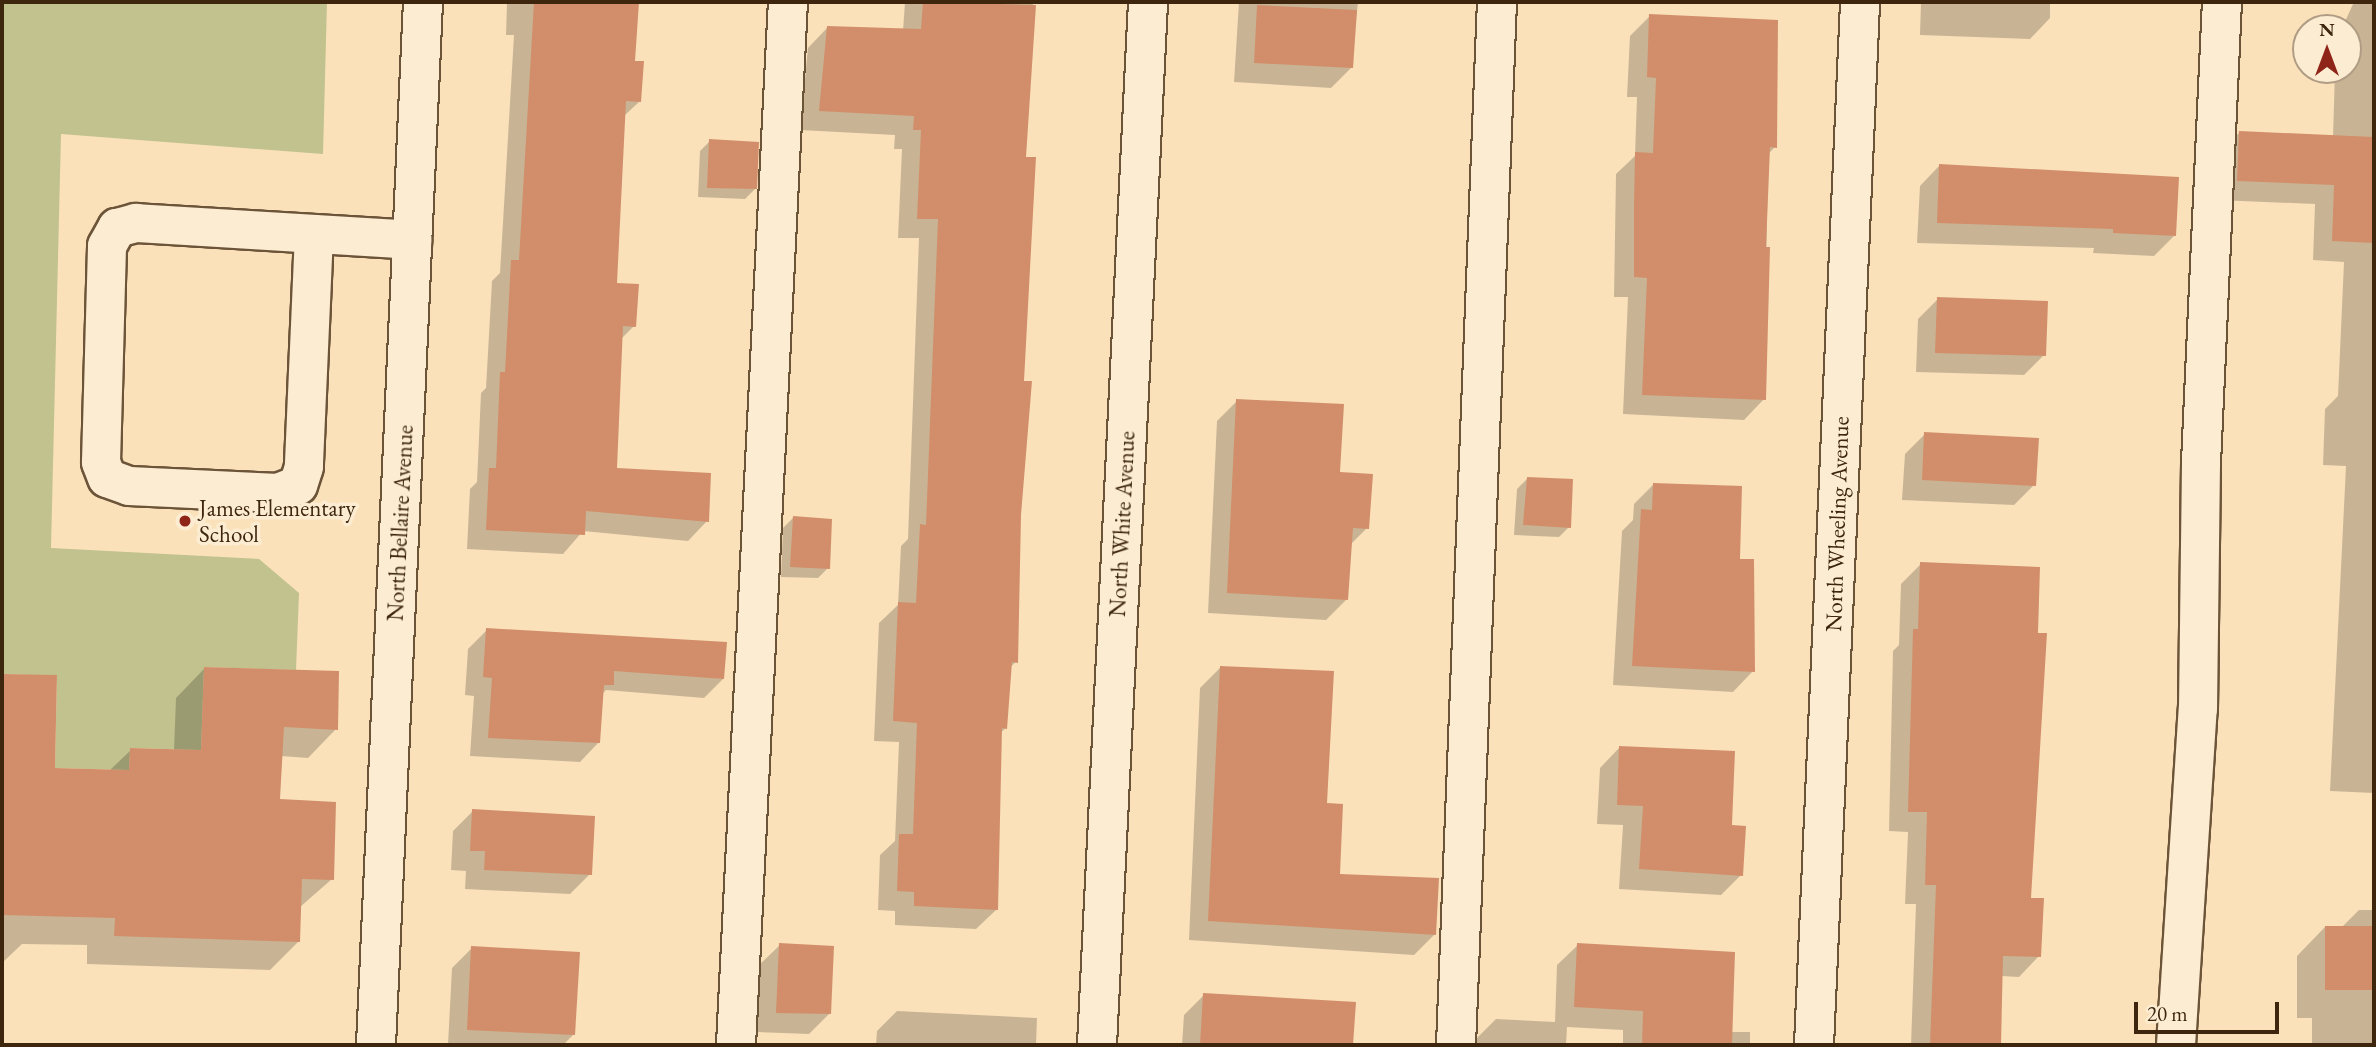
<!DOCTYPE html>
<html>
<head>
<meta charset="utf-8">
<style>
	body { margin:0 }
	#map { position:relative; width:2376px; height:1047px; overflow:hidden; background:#fae1ba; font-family:"EB Garamond",serif }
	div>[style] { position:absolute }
	.green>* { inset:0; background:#c1c28e }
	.shadow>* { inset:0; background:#0003 }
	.building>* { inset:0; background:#d28e6a }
	.roads { filter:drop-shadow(2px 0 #6c5439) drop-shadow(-2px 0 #6c5439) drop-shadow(0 2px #6c5439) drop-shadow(0 -2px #6c5439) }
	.minor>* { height:38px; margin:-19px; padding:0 19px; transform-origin:19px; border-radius:19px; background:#fcecd2 }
	.dots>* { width:19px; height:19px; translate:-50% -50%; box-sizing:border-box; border:4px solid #fcecd2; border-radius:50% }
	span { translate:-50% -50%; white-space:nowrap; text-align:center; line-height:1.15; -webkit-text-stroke:7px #fcecd2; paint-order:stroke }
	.poi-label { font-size:23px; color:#3d250e }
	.left { translate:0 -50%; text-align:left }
	.street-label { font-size:23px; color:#3d250e }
	.frame { position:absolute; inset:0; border:4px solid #3d250e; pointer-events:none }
	.north { position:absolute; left:2292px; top:14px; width:70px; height:70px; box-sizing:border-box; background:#fcecd2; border:2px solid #b09c84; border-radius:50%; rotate:0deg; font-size:19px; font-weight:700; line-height:28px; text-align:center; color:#3d250e }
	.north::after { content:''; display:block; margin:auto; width:24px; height:32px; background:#8f2418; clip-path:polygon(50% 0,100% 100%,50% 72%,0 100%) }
	.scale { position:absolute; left:2134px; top:1002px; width:145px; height:32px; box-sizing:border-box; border:4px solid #3d250e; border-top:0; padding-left:9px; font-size:21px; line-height:24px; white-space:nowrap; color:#3d250e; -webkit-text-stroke:5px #fcecd2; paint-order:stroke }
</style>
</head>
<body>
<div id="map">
	<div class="green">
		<div style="clip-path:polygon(2px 2px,327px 2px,323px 154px,61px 134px,51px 548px,259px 559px,299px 593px,296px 670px,204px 667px,201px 750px,130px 748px,129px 770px,55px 768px,57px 676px,2px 674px)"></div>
	</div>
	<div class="shadow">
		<div style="clip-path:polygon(507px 2px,637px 2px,634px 62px,640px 101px,623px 117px,615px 284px,634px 326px,621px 339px,615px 469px,707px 521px,688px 541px,583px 531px,563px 554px,467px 549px,470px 489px,477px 482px,481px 393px,486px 388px,492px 281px,500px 273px,514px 35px,506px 35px)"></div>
		<div style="clip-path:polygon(905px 2px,1033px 2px,1024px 158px,1016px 662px,1009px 668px,1006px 728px,1000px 733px,996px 910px,976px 929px,895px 925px,895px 911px,878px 910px,880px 855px,895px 841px,899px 742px,874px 741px,879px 623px,898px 605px,901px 546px,908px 539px,919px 238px,898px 238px,902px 149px,894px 149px,895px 135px,800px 130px,808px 48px,827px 28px,903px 31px)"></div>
		<div style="clip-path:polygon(1239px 2px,1358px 2px,1351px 68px,1331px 88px,1234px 82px)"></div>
		<div style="clip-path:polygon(1921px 2px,2050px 2px,2050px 18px,2030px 39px,1920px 35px)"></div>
		<div style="clip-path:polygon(2354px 2px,2374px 2px,2374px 793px,2330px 791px,2346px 466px,2323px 465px,2325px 409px,2338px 396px,2344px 262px,2313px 260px,2315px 204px,2218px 200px,2220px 152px,2240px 132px,2333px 137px,2335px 70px,2348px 70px,2348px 28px,2342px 28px)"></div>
		<div style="clip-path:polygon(1650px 16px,1775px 147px,1768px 154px,1764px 399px,1744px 420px,1623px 414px,1628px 297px,1614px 297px,1616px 174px,1635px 156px,1637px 97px,1627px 97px,1630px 36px)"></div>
		<div style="clip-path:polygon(710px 141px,755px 189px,745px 199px,698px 197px,700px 151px)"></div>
		<div style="clip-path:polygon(1940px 165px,2174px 236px,2154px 256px,2093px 253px,2094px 248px,1917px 243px,1920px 186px)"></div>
		<div style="clip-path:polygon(1938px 299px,2044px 355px,2024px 375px,1916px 372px,1918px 319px)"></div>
		<div style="clip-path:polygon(1237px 401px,1338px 473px,1367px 528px,1350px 545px,1346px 600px,1326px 620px,1208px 613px,1217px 421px)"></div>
		<div style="clip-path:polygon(1925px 434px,2034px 485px,2014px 505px,1902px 500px,1905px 454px)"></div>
		<div style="clip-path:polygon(1527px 479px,1569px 527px,1559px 537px,1514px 535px,1517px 489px)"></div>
		<div style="clip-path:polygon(1654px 484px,1738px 561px,1753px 671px,1733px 692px,1613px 685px,1622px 531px,1633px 520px,1634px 504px)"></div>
		<div style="clip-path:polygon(793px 518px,828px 568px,818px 578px,781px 577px,783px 528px)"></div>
		<div style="clip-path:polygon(1921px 564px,2029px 899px,2039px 956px,2019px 977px,2001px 976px,1999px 1045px,1911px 1045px,1916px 904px,1905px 904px,1908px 832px,1889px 831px,1893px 651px,1899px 645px,1901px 584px)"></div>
		<div style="clip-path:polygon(487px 630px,723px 679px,704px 698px,606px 690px,601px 695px,599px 742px,580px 762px,470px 756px,474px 696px,465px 695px,468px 649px)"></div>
		<div style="clip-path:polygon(1220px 668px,1326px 805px,1338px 875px,1434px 935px,1414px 955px,1189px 940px,1200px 688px)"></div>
		<div style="clip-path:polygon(204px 669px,336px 729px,308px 758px,281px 756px,278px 801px,332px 879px,300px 907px,299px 941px,270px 970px,87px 964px,87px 945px,22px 944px,2px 963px,2px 676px,55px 677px,53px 770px,109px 771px,131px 750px,174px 751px,176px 698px)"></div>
		<div style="clip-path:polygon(1620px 747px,1730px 826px,1741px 875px,1721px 895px,1619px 889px,1623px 825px,1597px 824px,1600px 768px)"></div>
		<div style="clip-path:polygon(473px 811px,590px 874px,570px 894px,465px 889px,466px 871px,451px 870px,453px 831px)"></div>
		<div style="clip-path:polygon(2359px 910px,2374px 910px,2374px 1045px,2312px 1045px,2312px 1018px,2297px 1018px,2297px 956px,2325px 927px,2342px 927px)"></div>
		<div style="clip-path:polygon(780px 945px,829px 1014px,809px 1034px,756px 1032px,759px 965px)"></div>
		<div style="clip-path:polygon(1578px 945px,1731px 1032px,1750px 1032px,1750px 1045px,1623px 1045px,1623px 1030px,1567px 1027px,1566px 1045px,1475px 1045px,1476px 1039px,1496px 1019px,1555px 1022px,1557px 965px)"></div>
		<div style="clip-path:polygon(472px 948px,573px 1035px,563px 1045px,448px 1045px,452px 968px)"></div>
		<div style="clip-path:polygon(1204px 995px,1354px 1004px,1352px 1045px,1182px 1045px,1184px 1015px)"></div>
		<div style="clip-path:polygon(897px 1011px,1037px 1018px,1036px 1045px,876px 1045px,877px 1031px)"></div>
	</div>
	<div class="building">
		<div style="clip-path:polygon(534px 2px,639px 2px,635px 61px,644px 61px,641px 102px,626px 101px,617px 283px,639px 284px,636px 327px,623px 326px,617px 468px,711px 473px,709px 522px,586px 511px,585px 535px,486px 530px,489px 468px,496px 468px,500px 372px,505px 372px,511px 260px,519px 260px)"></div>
		<div style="clip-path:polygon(923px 2px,1036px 5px,1026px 157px,1036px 157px,1024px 381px,1032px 381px,1021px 515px,1018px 663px,1012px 662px,1007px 729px,1002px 728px,998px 910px,914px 906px,914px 892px,897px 891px,899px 834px,913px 834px,917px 723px,893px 721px,898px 602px,916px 603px,920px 524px,926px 525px,938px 219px,917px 219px,921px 130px,913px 130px,914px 116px,819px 111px,827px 26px,921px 29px)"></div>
		<div style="clip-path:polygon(1257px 5px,1357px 10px,1353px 68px,1254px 63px)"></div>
		<div style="clip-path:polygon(1649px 14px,1778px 20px,1777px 148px,1770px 147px,1766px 247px,1770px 247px,1766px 400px,1642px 395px,1647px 278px,1634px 277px,1634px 205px,1635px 152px,1653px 153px,1656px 78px,1647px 77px)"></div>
		<div style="clip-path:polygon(2239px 131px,2374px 137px,2374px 243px,2332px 241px,2334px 185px,2237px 181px)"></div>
		<div style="clip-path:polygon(709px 139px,759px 142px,757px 189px,707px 188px)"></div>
		<div style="clip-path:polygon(1939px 164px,2179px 177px,2176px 236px,2113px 233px,2113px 229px,1937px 223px)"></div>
		<div style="clip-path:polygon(1937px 297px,2048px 301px,2046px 356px,1935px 353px)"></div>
		<div style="clip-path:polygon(1236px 399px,1344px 404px,1340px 472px,1373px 474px,1369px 529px,1353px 528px,1348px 600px,1227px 593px)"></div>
		<div style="clip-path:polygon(1924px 432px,2039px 438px,2036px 486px,1922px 480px)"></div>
		<div style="clip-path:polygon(1527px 477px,1573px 479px,1571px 528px,1523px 525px)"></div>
		<div style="clip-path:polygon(1653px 483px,1742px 486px,1740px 559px,1754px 559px,1755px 672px,1632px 666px,1641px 509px,1652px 510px)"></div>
		<div style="clip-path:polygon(793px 516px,832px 519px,830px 569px,790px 567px)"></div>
		<div style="clip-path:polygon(1920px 562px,2040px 567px,2038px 633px,2047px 633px,2031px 898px,2044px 898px,2041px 957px,2003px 956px,2001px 1045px,1930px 1045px,1936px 885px,1925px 885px,1927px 812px,1908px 812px,1913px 629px,1918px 629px)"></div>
		<div style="clip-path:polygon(486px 628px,727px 642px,724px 679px,614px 671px,614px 685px,604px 685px,600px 743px,488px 738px,492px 678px,483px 677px)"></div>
		<div style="clip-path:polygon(1220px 666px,1334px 671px,1327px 803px,1343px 804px,1340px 874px,1439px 878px,1436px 935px,1208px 921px)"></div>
		<div style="clip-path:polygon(204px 667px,339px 671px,338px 730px,284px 727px,280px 799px,336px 802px,334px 880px,302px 879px,300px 942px,114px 936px,115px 918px,2px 915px,2px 674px,57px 675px,55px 768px,129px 770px,130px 748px,201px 750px)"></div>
		<div style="clip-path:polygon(1619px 746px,1735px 751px,1732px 825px,1746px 826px,1743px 876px,1639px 869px,1643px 806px,1617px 805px)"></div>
		<div style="clip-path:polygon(472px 809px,595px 816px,592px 875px,484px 870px,485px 851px,470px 851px)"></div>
		<div style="clip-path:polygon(2325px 926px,2374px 926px,2374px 990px,2325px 990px)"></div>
		<div style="clip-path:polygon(779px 943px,834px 946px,831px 1014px,776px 1013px)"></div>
		<div style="clip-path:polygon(1577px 943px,1735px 952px,1732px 1045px,1642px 1045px,1643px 1011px,1574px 1007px)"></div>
		<div style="clip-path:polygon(471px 946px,580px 952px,575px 1035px,467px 1030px)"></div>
		<div style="clip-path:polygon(1203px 993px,1356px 1002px,1353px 1045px,1200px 1045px)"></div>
	</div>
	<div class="roads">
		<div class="minor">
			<div style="left:314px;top:234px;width:233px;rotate:92.5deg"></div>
			<div style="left:304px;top:467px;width:19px;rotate:108deg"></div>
			<div style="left:298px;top:485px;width:22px;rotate:158deg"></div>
			<div style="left:278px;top:493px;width:149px;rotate:-177.3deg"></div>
			<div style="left:129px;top:486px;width:23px;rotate:-160deg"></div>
			<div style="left:107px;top:478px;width:17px;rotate:-111deg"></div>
			<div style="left:101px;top:462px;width:216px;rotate:-88.4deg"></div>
			<div style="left:107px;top:246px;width:21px;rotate:-61deg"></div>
			<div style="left:117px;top:228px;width:20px;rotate:-15deg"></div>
			<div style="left:136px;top:223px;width:277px;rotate:3.5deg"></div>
			<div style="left:376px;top:1045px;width:1044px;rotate:-87.42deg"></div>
			<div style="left:736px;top:1045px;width:1044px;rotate:-87.15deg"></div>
			<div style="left:1097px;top:1045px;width:1044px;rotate:-87.2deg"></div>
			<div style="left:1456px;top:1045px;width:1044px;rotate:-87.75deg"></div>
			<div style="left:1814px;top:1045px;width:1044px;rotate:-87.47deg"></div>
			<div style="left:2176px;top:1045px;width:337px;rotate:-86.3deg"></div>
			<div style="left:2198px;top:709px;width:246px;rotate:-89.3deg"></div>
			<div style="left:2201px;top:463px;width:461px;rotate:-87.4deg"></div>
		</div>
	</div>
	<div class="dots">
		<div style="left:185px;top:521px;background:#8f2418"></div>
	</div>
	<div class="poi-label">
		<span class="left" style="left:199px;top:521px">James Elementary<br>School</span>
	</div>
	<div class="street-label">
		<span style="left:400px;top:523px;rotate:-87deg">North Bellaire Avenue</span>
		<span style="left:1122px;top:524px;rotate:-87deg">North White Avenue</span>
		<span style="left:1837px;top:524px;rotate:-88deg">North Wheeling Avenue</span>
	</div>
	<div class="frame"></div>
	<div class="north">N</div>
	<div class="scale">20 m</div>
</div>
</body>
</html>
